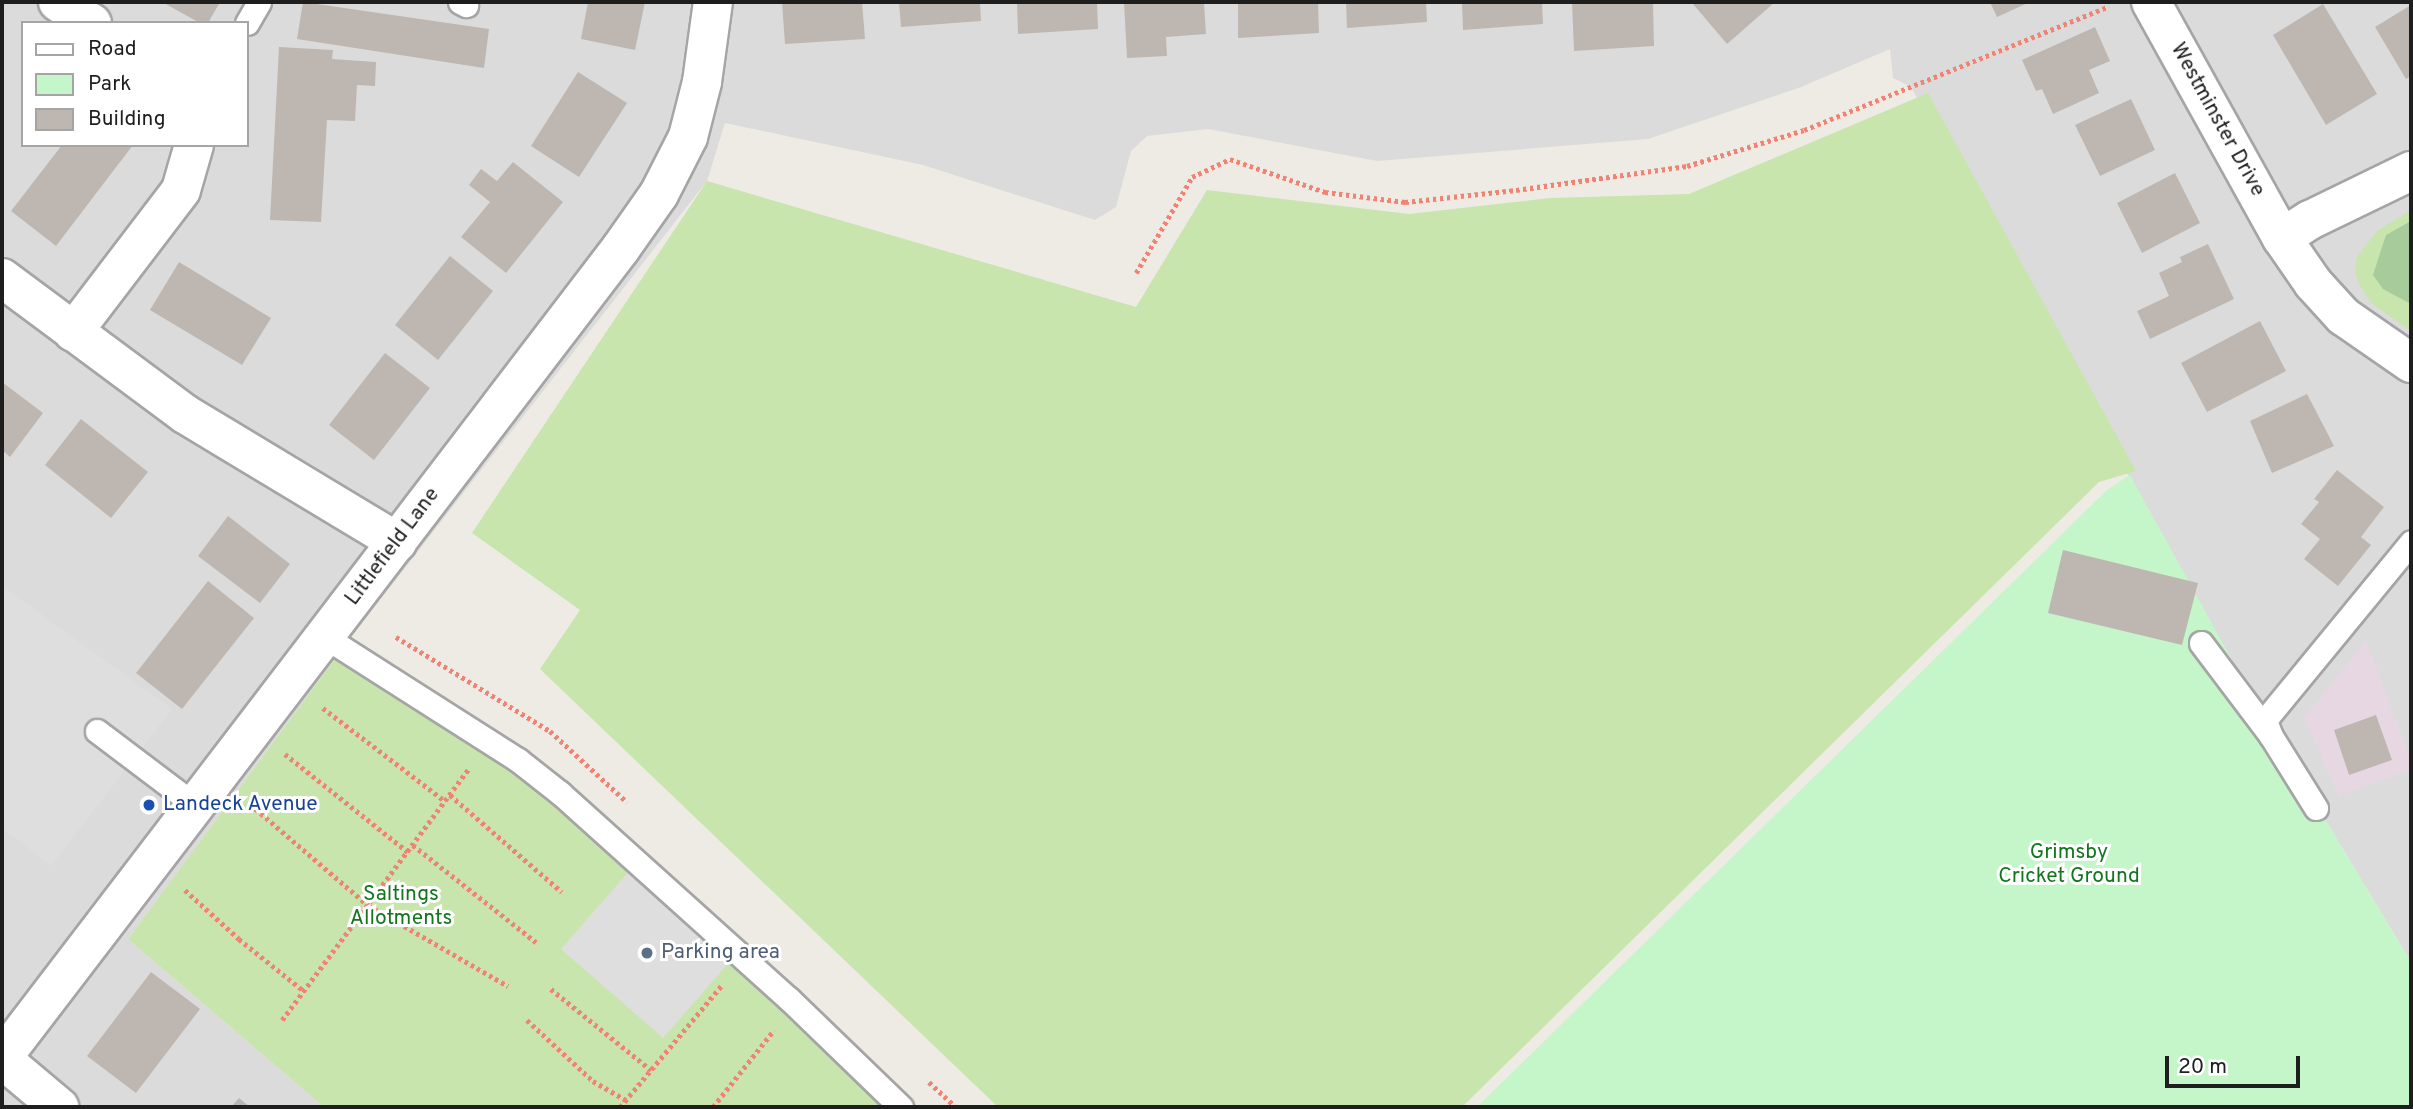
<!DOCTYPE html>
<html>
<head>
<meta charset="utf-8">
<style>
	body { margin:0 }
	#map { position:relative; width:2413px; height:1109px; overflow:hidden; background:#eeebe4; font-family:Overpass,sans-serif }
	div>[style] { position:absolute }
	.residential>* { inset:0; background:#dcdbdb }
	.industrial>* { inset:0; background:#e7d7e3 }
	.grass>* { inset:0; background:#c7e5ad }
	.forest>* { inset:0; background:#a8cb9c }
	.park>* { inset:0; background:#c4f6c9 }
	.parking>* { inset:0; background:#dedede }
	.building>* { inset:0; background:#beb7b1 }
	.path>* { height:4.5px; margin-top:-2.25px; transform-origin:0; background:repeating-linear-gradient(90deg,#f08373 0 3.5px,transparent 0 7px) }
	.roads { filter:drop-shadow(2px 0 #a5a5a5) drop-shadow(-2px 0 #a5a5a5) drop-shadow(0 2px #a5a5a5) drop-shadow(0 -2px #a5a5a5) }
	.lane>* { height:23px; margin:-11.5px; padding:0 11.5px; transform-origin:11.5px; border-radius:11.5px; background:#fff }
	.street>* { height:38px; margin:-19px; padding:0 19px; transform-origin:19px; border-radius:19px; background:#fff }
	.dots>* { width:19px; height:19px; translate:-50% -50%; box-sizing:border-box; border:4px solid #fff; border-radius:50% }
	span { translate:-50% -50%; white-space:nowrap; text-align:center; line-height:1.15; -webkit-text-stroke:6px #fff; paint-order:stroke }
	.street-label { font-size:21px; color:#1e1e1e }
	.transit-label { font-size:21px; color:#164399 }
	.left { translate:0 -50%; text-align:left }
	.park-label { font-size:21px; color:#13751d }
	.service-label { font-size:21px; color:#4e5e75 }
	.frame { position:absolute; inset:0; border:4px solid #1e1e1e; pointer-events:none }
	.legend { position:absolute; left:21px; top:21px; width:228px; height:126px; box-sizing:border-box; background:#fff; border:2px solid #a5a5a5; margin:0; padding:9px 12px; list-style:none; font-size:21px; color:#1e1e1e }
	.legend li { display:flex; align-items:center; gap:14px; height:35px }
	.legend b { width:35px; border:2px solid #a5a5a5 }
	.scale { position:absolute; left:2165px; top:1056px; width:135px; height:32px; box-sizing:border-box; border:4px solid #1e1e1e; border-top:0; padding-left:9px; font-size:21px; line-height:24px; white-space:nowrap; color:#1e1e1e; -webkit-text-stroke:5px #fff; paint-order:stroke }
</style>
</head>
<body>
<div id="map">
	<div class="residential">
		<div style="clip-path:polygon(evenodd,2px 2px,2411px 2px,2411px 962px,2265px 720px,1911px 87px,1893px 78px,1890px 49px,1801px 87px,1648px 139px,1377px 161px,1208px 129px,1147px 136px,1131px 151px,1116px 207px,1095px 220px,923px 165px,725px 123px,707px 181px,351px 637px,128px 939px,324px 1107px,2px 1107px,2px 2px,23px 23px,247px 23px,247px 145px,23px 145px,23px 23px)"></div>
	</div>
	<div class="industrial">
		<div style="clip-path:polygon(2366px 641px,2411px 760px,2411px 769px,2339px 796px,2304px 718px)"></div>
	</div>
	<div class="grass">
		<div style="clip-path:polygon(1928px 93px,2136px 471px,2099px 482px,1462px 1107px,998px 1107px,540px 669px,580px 610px,472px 533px,707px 181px,1136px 307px,1207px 190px,1409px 214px,1550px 198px,1689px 194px)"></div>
		<div style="clip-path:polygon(2411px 210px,2411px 331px,2371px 303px,2358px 282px,2355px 270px,2357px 257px,2377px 231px)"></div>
		<div style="clip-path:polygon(351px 637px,526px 750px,916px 1107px,324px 1107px,128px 939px)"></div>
	</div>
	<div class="forest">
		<div style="clip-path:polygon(2411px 221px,2411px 304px,2383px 289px,2373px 275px,2386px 235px)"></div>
	</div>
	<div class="park">
		<div style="clip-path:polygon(2130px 475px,2265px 720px,2411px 962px,2411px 1107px,1477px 1107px,2108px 489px)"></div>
	</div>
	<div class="parking">
		<div style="clip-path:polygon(2px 586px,172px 709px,51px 866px,2px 828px)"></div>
		<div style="clip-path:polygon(631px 869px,733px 958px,663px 1038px,561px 949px)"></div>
	</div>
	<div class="building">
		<div style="clip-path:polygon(162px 2px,220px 2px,208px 23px,200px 23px)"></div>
		<div style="clip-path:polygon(303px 2px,489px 29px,484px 68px,297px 39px)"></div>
		<div style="clip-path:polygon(588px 2px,645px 2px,635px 50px,581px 39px)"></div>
		<div style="clip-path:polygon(782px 2px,862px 2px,865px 39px,785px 44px)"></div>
		<div style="clip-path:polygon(899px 2px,980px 2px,981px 21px,901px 27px)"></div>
		<div style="clip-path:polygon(1017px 2px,1097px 2px,1098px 29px,1018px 34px)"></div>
		<div style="clip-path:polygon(1124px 2px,1204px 2px,1206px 34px,1166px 37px,1167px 56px,1127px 58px)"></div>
		<div style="clip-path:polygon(1238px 2px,1318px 2px,1319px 33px,1238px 38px)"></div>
		<div style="clip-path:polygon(1346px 2px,1426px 2px,1427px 22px,1347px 28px)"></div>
		<div style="clip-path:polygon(1462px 2px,1542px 2px,1543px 24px,1463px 30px)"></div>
		<div style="clip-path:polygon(1572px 2px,1653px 2px,1654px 46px,1574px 51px)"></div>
		<div style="clip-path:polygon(1696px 2px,1775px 2px,1727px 44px,1693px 4px)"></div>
		<div style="clip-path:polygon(1990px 2px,2030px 2px,1997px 17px)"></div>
		<div style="clip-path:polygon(2323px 4px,2377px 94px,2326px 125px,2273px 35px)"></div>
		<div style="clip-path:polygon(2411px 5px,2411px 76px,2406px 79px,2375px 27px)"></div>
		<div style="clip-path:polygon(2095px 27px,2110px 61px,2089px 70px,2099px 93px,2053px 114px,2042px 89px,2036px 91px,2022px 60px)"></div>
		<div style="clip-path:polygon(279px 47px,333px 50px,332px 59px,376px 62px,375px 86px,357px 85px,355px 121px,327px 120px,321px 222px,270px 220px)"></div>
		<div style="clip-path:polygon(578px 72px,627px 103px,579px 177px,531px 146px)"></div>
		<div style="clip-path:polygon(2131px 99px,2155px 150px,2100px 176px,2075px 125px)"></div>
		<div style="clip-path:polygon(62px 145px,133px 145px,56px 246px,11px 211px)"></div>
		<div style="clip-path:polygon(513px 162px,563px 202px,506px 273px,461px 237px,490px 202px,469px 185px,481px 169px,497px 181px)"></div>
		<div style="clip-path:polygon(2175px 173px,2200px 223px,2142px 253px,2117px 203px)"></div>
		<div style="clip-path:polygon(2208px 244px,2234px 299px,2150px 339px,2137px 311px,2169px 296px,2159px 273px,2182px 262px,2180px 257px)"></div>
		<div style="clip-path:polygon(450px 256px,493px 291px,438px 360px,395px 325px)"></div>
		<div style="clip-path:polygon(179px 262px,271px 318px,242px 365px,150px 310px)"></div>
		<div style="clip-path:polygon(2260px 321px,2286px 371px,2207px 412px,2181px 363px)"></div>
		<div style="clip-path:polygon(385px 353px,430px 388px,374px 460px,329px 425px)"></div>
		<div style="clip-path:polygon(2px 382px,43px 413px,10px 457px,2px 450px)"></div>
		<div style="clip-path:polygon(2307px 394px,2334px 446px,2272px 473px,2250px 421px)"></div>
		<div style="clip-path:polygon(81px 419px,148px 472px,111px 518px,45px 465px)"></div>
		<div style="clip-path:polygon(2337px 470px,2384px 507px,2361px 537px,2371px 545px,2338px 586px,2304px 559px,2320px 539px,2301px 524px,2319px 502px,2314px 499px)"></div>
		<div style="clip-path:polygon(228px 516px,290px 564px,260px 603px,198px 556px)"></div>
		<div style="clip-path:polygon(2063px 550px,2198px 583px,2182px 645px,2048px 613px)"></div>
		<div style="clip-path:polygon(208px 581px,254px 618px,182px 709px,136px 673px)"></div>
		<div style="clip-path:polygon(2376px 715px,2392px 760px,2349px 775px,2334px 730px)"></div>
		<div style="clip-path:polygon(151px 972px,200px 1009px,136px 1093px,87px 1056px)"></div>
		<div style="clip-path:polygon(239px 1098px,250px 1107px,231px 1107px)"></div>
	</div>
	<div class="path">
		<div style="left:1136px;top:273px;width:111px;rotate:-59.7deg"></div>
		<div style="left:1192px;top:177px;width:42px;rotate:-25.3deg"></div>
		<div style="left:1230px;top:159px;width:101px;rotate:19.2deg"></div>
		<div style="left:1325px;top:192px;width:81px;rotate:7.1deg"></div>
		<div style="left:1405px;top:202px;width:112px;rotate:-6.2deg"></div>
		<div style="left:1516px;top:190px;width:173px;rotate:-8deg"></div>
		<div style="left:1687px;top:166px;width:122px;rotate:-17.1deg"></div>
		<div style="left:1804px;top:130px;width:329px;rotate:-22.1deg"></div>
		<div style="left:396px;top:637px;width:180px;rotate:31.4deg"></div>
		<div style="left:550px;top:731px;width:105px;rotate:42.7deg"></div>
		<div style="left:323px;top:708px;width:153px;rotate:37.3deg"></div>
		<div style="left:285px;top:754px;width:157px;rotate:38.5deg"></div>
		<div style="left:450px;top:795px;width:148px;rotate:40.9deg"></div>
		<div style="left:250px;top:804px;width:155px;rotate:40.6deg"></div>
		<div style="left:368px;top:905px;width:162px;rotate:30.1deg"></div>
		<div style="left:413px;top:845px;width:157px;rotate:38.3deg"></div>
		<div style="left:185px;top:890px;width:73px;rotate:42.2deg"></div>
		<div style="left:239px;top:939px;width:83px;rotate:38.7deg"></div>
		<div style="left:551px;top:989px;width:129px;rotate:39deg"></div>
		<div style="left:282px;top:1020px;width:312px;rotate:-53.4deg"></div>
		<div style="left:527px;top:1020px;width:90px;rotate:42.7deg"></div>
		<div style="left:593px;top:1081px;width:38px;rotate:30deg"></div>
		<div style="left:929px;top:1082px;width:37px;rotate:43deg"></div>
		<div style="left:620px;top:1107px;width:160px;rotate:-50.1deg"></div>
		<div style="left:713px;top:1107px;width:98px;rotate:-51.6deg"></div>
	</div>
	<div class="roads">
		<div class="lane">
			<div style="left:460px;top:2px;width:7px;rotate:27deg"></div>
			<div style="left:247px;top:23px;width:24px;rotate:-60deg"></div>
			<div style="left:325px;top:637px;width:229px;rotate:32.5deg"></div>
			<div style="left:518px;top:760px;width:53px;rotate:38.2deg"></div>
			<div style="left:560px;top:793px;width:308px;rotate:42deg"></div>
			<div style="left:789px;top:999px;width:156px;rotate:44deg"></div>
			<div style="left:2201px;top:643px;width:116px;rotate:53deg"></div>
			<div style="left:2271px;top:736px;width:17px;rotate:-111deg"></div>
			<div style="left:2265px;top:720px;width:230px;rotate:-50.6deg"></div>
			<div style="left:97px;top:731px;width:123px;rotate:37.1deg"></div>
			<div style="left:2271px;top:736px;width:85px;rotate:58deg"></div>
		</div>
		<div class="street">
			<div style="left:58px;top:2px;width:40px;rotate:32deg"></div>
			<div style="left:2151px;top:2px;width:270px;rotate:61deg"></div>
			<div style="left:2282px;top:238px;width:55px;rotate:55.4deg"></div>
			<div style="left:2313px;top:283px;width:45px;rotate:47.7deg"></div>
			<div style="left:2343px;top:316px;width:83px;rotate:34.7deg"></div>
			<div style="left:2282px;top:238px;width:33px;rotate:-33deg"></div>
			<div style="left:2310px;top:220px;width:112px;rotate:-25.9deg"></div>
			<div style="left:2px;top:278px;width:228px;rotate:36.6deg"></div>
			<div style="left:185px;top:414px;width:248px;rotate:31.1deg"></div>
			<div style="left:73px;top:332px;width:178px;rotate:-52.7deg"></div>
			<div style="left:181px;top:190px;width:47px;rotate:-73.9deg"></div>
			<div style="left:2px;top:1058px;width:1019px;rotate:-52.61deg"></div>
			<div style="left:621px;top:248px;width:66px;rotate:-54.9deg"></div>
			<div style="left:659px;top:194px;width:64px;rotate:-63deg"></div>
			<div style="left:688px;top:137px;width:57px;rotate:-75.7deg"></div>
			<div style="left:702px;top:82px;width:81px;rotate:-82.2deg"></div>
			<div style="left:2px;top:1059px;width:75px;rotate:40.1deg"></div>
		</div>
	</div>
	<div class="dots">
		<div style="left:149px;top:805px;background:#1a4fb4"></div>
		<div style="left:647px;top:953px;background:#5c6f8a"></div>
	</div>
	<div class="street-label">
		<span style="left:2217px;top:120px;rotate:61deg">Westminster Drive</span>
		<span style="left:393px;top:547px;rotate:-53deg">Littlefield Lane</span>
	</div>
	<div class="transit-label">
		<span class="left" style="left:163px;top:805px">Landeck Avenue</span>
	</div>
	<div class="park-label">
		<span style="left:2069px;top:865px">Grimsby<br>Cricket Ground</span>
		<span style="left:401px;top:907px">Saltings<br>Allotments</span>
	</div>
	<div class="service-label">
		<span class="left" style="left:661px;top:953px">Parking area</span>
	</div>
	<div class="frame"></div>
	<ul class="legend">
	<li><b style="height:9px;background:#fff"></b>Road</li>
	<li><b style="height:19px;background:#c4f6c9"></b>Park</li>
	<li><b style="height:19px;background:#beb7b1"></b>Building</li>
	</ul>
	<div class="scale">20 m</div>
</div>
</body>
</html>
